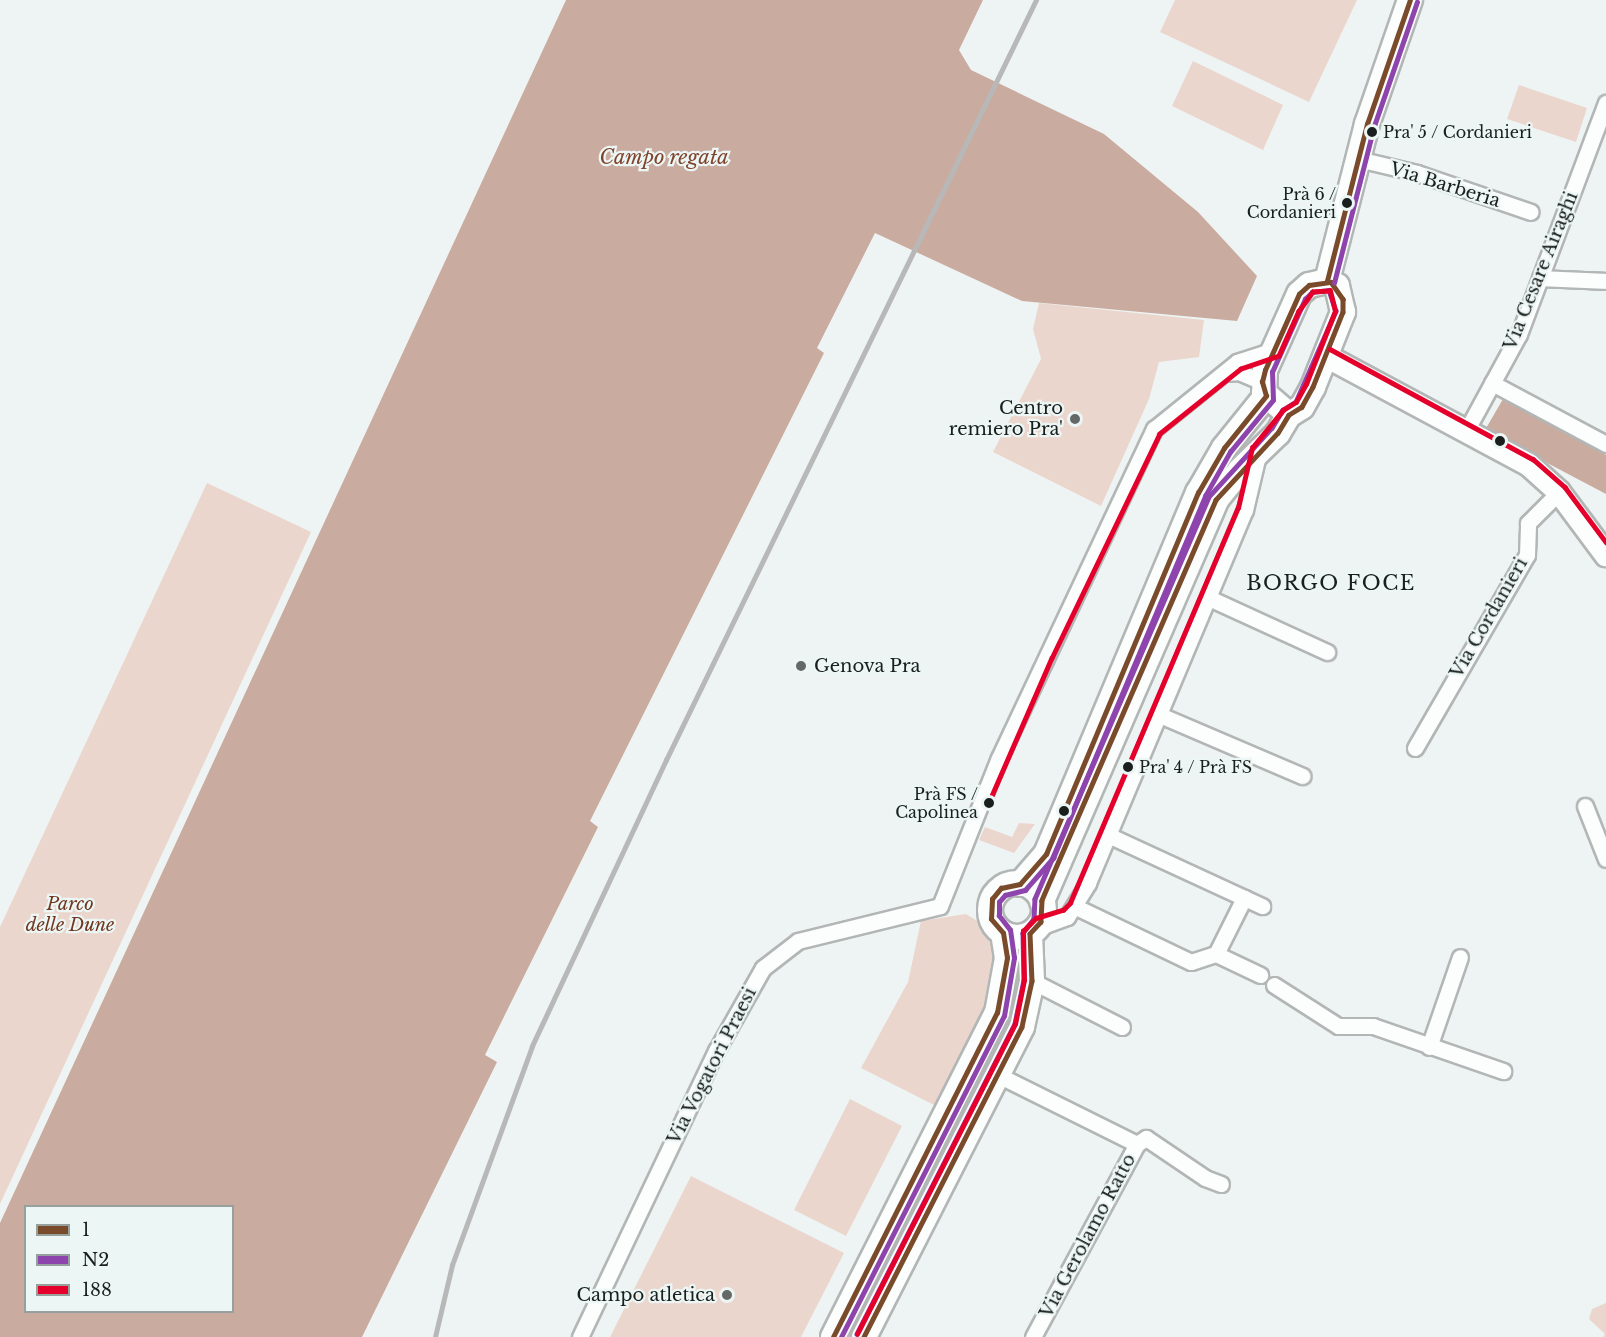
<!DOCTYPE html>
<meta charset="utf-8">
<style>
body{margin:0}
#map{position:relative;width:1606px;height:1337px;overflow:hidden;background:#eef4f3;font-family:"Libre Baskerville",serif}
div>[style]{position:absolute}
.green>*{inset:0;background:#ebd6ce}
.water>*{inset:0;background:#caaba0}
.roads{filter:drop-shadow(2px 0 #b2b6b5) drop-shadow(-2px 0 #b2b6b5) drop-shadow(0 2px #b2b6b5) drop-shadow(0 -2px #b2b6b5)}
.street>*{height:15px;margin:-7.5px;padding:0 7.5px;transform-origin:7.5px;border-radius:7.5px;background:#fcfdfd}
.secondary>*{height:22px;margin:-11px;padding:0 11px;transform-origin:11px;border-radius:11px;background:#fcfdfd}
.primary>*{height:24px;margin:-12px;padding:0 12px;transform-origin:12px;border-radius:12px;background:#fcfdfd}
.primary>.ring{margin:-12px;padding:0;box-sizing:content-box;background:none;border:24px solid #fcfdfd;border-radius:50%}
.rail>*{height:4.5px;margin:-2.25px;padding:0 2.25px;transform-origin:2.25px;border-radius:2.25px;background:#b8b8b8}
.bus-1>*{height:4.5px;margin:-2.25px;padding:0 2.25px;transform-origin:2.25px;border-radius:2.25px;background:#7a4b2a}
.bus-2>*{height:4.5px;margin:-2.25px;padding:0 2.25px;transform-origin:2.25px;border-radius:2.25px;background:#8e44ad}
.bus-3>*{height:4.5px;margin:-2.25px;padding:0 2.25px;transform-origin:2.25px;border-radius:2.25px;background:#e4002b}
.dots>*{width:16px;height:16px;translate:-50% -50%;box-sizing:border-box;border:3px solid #ecf6f4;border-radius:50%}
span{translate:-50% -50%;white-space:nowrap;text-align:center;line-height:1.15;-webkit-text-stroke:4.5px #ecf6f4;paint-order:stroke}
.bus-label{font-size:16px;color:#1a1e1d}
.left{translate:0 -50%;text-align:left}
.right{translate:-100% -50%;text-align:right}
.street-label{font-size:18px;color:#1a1e1d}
.poi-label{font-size:18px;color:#1a1e1d}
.park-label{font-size:18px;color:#71361f;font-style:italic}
.water-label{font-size:20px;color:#80432c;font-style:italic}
.neighbourhood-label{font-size:20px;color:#1a1e1d;letter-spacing:1.5px}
.legend{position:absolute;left:24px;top:1205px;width:210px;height:108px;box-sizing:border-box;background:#ecf6f4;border:2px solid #98a09e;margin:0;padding:8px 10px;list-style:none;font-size:18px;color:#1a1e1d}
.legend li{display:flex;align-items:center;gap:12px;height:30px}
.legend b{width:30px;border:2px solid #98a09e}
</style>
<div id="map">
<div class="green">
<i style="clip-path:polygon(1175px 0,1357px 0,1309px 102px,1160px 32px)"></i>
<i style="clip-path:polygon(1193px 61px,1283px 105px,1263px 150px,1172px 106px)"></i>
<i style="clip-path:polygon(1519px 85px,1587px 108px,1576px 142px,1507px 119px)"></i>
<i style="clip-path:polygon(1039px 303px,1204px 320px,1199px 357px,1159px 362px,1149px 399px,1101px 506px,993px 452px,1041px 359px,1033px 329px)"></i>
<i style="clip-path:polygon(207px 483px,311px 532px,0 1204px,0 927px)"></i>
<i style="clip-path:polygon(1019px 823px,1035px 824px,1014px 853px,979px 840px,985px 827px,1012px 837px)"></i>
<i style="clip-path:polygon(966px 914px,979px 922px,996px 954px,990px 995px,936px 1106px,861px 1068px,908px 982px,921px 921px)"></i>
<i style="clip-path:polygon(850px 1099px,902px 1126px,846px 1236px,794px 1210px)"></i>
<i style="clip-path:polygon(691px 1176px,844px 1253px,801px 1337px,610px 1337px)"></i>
<i style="clip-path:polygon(1606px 1303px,1606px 1337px,1603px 1337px,1605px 1334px,1589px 1319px,1592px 1309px)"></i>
</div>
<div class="water">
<i style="clip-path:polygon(evenodd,566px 0,983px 0,959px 50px,971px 70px,1104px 134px,1198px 212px,1257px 276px,1237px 321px,1022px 301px,875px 233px,817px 348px,824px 353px,590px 821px,598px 827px,485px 1055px,497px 1062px,362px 1337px,0 1337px,0 1223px,566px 0,26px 1206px,232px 1206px,232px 1312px,26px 1312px,26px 1206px)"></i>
<i style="clip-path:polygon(1503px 399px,1573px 433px,1606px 455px,1606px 494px,1485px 430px)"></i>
</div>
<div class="roads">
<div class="street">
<i style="left:1358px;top:159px;width:61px;rotate:13.3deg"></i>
<i style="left:1417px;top:173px;width:120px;rotate:18.9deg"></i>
<i style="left:1540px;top:278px;width:66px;rotate:2.6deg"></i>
<i style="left:1227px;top:373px;width:12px;rotate:-5deg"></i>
<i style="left:1239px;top:372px;width:25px;rotate:23deg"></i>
<i style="left:1492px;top:383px;width:129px;rotate:28.2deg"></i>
<i style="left:1465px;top:433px;width:113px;rotate:-61.4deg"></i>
<i style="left:1519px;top:334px;width:247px;rotate:-69.4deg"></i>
<i style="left:1209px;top:598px;width:130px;rotate:24.6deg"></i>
<i style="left:1160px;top:715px;width:155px;rotate:23.2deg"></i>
<i style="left:1415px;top:748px;width:223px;rotate:-59.9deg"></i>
<i style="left:1527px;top:555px;width:32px;rotate:-88deg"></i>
<i style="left:1528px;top:523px;width:44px;rotate:-45deg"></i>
<i style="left:1585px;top:806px;width:57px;rotate:68.4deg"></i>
<i style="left:1108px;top:835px;width:170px;rotate:24.8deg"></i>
<i style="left:1076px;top:907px;width:127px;rotate:25.6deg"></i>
<i style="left:1191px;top:962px;width:26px;rotate:-18deg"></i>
<i style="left:1216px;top:954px;width:63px;rotate:-63.4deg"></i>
<i style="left:1037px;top:928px;width:32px;rotate:-20deg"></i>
<i style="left:1067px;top:917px;width:40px;rotate:-58deg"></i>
<i style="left:1088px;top:883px;width:405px;rotate:-67.2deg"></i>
<i style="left:1245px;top:510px;width:57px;rotate:-76.7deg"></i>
<i style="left:1216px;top:954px;width:49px;rotate:25.5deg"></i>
<i style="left:1032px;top:981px;width:101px;rotate:27.1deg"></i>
<i style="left:1274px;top:985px;width:76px;rotate:32.6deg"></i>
<i style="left:1338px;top:1026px;width:35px"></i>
<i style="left:1373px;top:1026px;width:138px;rotate:19.1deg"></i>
<i style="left:1429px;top:1047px;width:95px;rotate:-71deg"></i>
<i style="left:998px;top:1075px;width:155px;rotate:26.4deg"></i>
<i style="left:580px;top:1337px;width:317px;rotate:-64.6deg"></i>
<i style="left:716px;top:1051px;width:95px;rotate:-60.5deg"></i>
<i style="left:763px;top:968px;width:44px;rotate:-37.6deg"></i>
<i style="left:798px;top:941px;width:146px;rotate:-13.8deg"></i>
<i style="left:940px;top:906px;width:159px;rotate:-68.3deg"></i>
<i style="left:999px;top:758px;width:364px;rotate:-64.8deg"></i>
<i style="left:1154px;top:429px;width:107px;rotate:-38.9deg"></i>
<i style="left:1237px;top:362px;width:39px;rotate:-18deg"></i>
<i style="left:1033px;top:1337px;width:219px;rotate:-61.7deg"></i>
<i style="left:1137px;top:1144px;width:11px;rotate:-34deg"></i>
<i style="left:1146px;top:1138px;width:71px;rotate:34.1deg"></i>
<i style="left:1205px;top:1178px;width:17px;rotate:21deg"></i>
</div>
<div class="secondary">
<i style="left:1326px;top:356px;width:230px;rotate:28.2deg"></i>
<i style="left:1529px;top:465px;width:40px;rotate:42deg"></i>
<i style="left:1559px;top:492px;width:79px;rotate:53.3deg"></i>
</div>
<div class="primary">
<i style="left:1327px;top:281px;width:162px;rotate:-75.7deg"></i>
<i style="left:1367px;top:124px;width:131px;rotate:-70.9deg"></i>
<i class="ring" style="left:990px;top:883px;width:30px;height:30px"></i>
<i style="left:1020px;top:884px;width:40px;rotate:-49deg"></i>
<i style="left:1046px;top:854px;width:392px;rotate:-67.2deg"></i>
<i style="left:1198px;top:493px;width:52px;rotate:-60deg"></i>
<i style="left:1224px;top:448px;width:67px;rotate:-51.1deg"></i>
<i style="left:1042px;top:901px;width:437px;rotate:-66.5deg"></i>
<i style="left:1216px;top:500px;width:38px;rotate:-51deg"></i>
<i style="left:1240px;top:470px;width:53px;rotate:-44.2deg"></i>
<i style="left:1278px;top:433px;width:21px;rotate:-59deg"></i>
<i style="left:1289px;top:415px;width:15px;rotate:-32deg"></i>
<i style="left:1302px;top:407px;width:23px;rotate:-61deg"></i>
<i style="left:1313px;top:387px;width:81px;rotate:-68.2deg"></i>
<i style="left:1343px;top:312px;width:27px;rotate:-103deg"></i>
<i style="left:1337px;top:286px;width:11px;rotate:-153deg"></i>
<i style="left:1327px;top:281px;width:18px;rotate:167deg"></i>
<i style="left:1309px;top:285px;width:13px;rotate:138deg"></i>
<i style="left:1299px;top:294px;width:83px;rotate:114.1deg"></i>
<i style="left:1265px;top:370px;width:23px;rotate:92deg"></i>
<i style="left:1264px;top:393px;width:33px;rotate:41deg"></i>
<i style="left:833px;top:1337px;width:363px;rotate:-63.2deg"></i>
<i style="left:997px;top:1013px;width:56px;rotate:-79.7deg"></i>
<i style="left:1007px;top:958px;width:25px;rotate:-99deg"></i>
<i style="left:864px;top:1337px;width:348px;rotate:-63deg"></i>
<i style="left:1022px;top:1027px;width:47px;rotate:-77.7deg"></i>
<i style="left:1032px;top:981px;width:47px;rotate:-92.4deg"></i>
</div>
</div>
<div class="rail">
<i style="left:435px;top:1337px;width:74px;rotate:-76.7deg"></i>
<i style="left:452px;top:1265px;width:233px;rotate:-69.9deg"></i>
<i style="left:532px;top:1046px;width:316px;rotate:-64.9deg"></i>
<i style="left:666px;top:760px;width:845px;rotate:-64.04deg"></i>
</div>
<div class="bus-1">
<i style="left:1327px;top:281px;width:162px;rotate:-75.7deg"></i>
<i style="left:1367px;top:124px;width:131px;rotate:-70.9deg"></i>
<i style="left:833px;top:1337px;width:363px;rotate:-63.2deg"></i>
<i style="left:997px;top:1013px;width:56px;rotate:-79.7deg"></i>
<i style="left:1007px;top:958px;width:25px;rotate:-99deg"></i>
<i style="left:1003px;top:933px;width:18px;rotate:-131deg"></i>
<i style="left:991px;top:919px;width:20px;rotate:-87deg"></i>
<i style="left:992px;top:899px;width:14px;rotate:-51deg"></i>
<i style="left:1001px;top:888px;width:19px;rotate:-12deg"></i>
<i style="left:1020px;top:884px;width:40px;rotate:-49deg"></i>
<i style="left:1046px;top:854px;width:392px;rotate:-67.2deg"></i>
<i style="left:1198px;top:493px;width:52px;rotate:-60deg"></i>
<i style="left:1224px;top:448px;width:67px;rotate:-51.1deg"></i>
<i style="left:1266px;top:396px;width:15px;rotate:-106deg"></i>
<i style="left:1262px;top:382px;width:12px;rotate:-76deg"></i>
<i style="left:1265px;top:370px;width:83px;rotate:-65.9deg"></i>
<i style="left:1299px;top:294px;width:13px;rotate:-42deg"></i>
<i style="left:1309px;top:285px;width:22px;rotate:-8deg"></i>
<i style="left:1331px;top:282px;width:21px;rotate:55deg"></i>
<i style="left:1343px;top:299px;width:13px;rotate:90deg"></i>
<i style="left:1343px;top:312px;width:81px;rotate:111.8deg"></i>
<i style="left:1313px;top:387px;width:23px;rotate:119deg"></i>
<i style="left:1302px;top:407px;width:15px;rotate:148deg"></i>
<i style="left:1289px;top:415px;width:21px;rotate:121deg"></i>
<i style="left:1278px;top:433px;width:91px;rotate:132.8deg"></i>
<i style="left:1216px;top:500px;width:437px;rotate:113.5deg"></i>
<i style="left:1042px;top:901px;width:21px;rotate:93deg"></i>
<i style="left:1041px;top:922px;width:16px;rotate:133deg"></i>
<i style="left:1030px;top:934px;width:47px;rotate:87.6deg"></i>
<i style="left:1032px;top:981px;width:47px;rotate:102.3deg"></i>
<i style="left:1022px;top:1027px;width:348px;rotate:117deg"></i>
</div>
<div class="bus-2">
<i style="left:1334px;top:283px;width:162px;rotate:-75.7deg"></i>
<i style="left:1374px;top:126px;width:131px;rotate:-70.9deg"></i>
<i style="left:841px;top:1337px;width:360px;rotate:-63.1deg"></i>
<i style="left:1004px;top:1016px;width:59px;rotate:-80.2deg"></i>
<i style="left:1014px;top:958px;width:28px;rotate:-98deg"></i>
<i style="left:1010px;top:930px;width:18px;rotate:-128deg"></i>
<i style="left:999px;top:916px;width:14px;rotate:-90deg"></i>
<i style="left:999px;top:902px;width:9px;rotate:-49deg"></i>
<i style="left:1005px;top:895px;width:21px;rotate:-14deg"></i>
<i style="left:1025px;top:890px;width:43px;rotate:-48.8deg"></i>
<i style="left:1053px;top:858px;width:393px;rotate:-67.2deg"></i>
<i style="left:1205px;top:496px;width:51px;rotate:-60.4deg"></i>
<i style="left:1230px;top:452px;width:67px;rotate:-50.4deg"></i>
<i style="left:1273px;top:400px;width:28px;rotate:-92deg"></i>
<i style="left:1272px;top:372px;width:80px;rotate:-65.7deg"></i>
<i style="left:1305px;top:299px;width:10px;rotate:-45deg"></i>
<i style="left:1312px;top:292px;width:17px;rotate:-7deg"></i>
<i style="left:1329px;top:290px;width:22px;rotate:72deg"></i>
<i style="left:1336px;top:311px;width:99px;rotate:113.7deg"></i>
<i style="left:1296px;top:402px;width:15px;rotate:148deg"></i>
<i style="left:1283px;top:410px;width:21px;rotate:121deg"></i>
<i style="left:1272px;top:428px;width:93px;rotate:132.4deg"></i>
<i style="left:1209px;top:497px;width:438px;rotate:113.4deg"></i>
<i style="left:1035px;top:899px;width:20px;rotate:93deg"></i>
<i style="left:1034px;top:919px;width:18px;rotate:128deg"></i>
<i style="left:1023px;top:933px;width:47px;rotate:88.8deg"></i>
<i style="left:1024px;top:980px;width:45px;rotate:101.6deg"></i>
<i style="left:1015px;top:1024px;width:348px;rotate:117deg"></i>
</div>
<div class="bus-3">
<i style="left:1330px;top:349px;width:231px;rotate:28.5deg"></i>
<i style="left:1533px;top:459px;width:43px;rotate:41.2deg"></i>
<i style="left:1565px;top:487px;width:69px;rotate:53.3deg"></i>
<i style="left:857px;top:1334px;width:348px;rotate:-63deg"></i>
<i style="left:1015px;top:1024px;width:45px;rotate:-78.4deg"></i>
<i style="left:1024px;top:980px;width:49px;rotate:-91.2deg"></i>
<i style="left:1023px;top:931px;width:18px;rotate:-45deg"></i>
<i style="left:1036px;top:918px;width:28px;rotate:-17deg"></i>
<i style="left:1063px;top:910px;width:10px;rotate:-45deg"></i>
<i style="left:1070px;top:903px;width:429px;rotate:-67deg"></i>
<i style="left:1238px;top:508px;width:62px;rotate:-76.9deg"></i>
<i style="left:1252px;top:448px;width:49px;rotate:-50.8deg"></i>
<i style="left:1283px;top:410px;width:15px;rotate:-32deg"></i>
<i style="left:1296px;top:402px;width:21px;rotate:-61deg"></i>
<i style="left:1306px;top:384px;width:79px;rotate:-68.3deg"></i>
<i style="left:1335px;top:311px;width:21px;rotate:-104deg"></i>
<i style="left:1330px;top:291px;width:17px;rotate:177deg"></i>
<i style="left:1313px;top:292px;width:24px;rotate:126deg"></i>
<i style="left:1299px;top:311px;width:49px;rotate:114deg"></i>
<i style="left:1279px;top:356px;width:40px;rotate:161.1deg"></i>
<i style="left:1241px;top:369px;width:104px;rotate:141.3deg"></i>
<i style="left:1160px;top:434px;width:249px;rotate:115.7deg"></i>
<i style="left:1052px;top:658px;width:158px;rotate:113.5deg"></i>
</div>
<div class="dots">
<i style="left:1372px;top:132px;background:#1a1e1d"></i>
<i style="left:1347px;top:203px;background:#1a1e1d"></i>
<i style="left:1075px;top:419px;background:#646968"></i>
<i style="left:1500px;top:441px;background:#1a1e1d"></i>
<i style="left:801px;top:666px;background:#646968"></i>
<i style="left:1128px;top:767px;background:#1a1e1d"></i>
<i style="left:989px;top:803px;background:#1a1e1d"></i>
<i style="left:1064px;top:811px;background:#1a1e1d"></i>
<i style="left:727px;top:1295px;background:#646968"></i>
</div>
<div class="bus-label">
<span class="left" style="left:1383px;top:132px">Pra' 5 / Cordanieri</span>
<span class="right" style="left:1336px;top:203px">Prà 6 /<br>Cordanieri</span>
<span class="left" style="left:1139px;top:767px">Pra' 4 / Prà FS</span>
<span class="right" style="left:978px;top:803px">Prà FS /<br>Capolinea</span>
</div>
<div class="street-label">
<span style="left:1445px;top:185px;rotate:17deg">Via Barberia</span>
<span style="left:1541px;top:271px;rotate:-68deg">Via Cesare Airaghi</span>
<span style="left:1489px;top:618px;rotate:-60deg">Via Cordanieri</span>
<span style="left:712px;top:1066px;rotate:-63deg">Via Vogatori Praesi</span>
<span style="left:1088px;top:1236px;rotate:-62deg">Via Gerolamo Ratto</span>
</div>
<div class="poi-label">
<span class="right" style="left:1063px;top:419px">Centro<br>remiero Pra'</span>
<span class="left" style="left:814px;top:666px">Genova Pra</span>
<span class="right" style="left:715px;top:1295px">Campo atletica</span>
</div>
<div class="park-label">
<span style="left:70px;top:915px">Parco<br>delle Dune</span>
</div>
<div class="water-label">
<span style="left:664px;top:157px">Campo regata</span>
</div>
<div class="neighbourhood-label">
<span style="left:1331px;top:583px">BORGO FOCE</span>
</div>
<ul class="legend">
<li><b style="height:8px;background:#7a4b2a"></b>1</li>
<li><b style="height:8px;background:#8e44ad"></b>N2</li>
<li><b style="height:8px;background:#e4002b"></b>188</li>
</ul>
</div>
